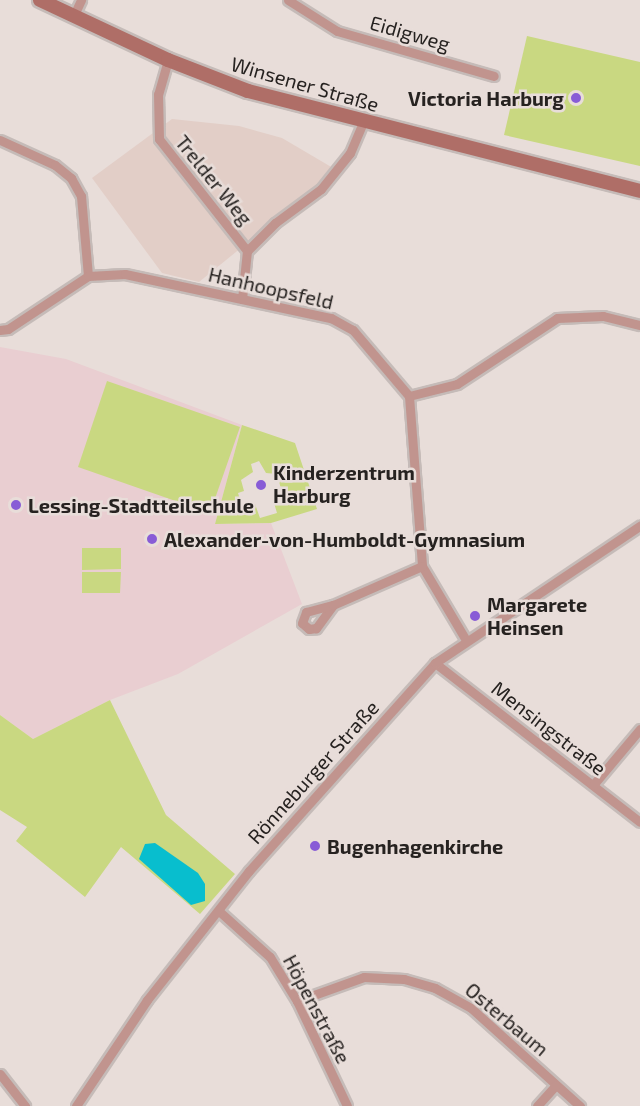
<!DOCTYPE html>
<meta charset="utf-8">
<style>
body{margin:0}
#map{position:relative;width:640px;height:1106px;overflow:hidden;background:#e8ddd9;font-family:"Exo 2",sans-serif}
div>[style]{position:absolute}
.built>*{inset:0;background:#e2cec7}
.education>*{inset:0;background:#e9ced1}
.green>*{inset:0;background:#c9d881}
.water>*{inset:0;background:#08bece}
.roads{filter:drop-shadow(2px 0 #c5bbb8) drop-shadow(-2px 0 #c5bbb8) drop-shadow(0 2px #c5bbb8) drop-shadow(0 -2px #c5bbb8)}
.street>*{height:9px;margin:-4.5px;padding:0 4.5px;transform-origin:4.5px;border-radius:4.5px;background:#c1948e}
.secondary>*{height:14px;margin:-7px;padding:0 7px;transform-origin:7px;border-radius:7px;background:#af6e67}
.dots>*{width:16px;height:16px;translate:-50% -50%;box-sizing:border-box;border:3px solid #e8ddd9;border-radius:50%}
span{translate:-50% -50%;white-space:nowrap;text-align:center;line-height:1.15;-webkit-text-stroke:5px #e8ddd9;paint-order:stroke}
.street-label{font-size:20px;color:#262220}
.poi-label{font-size:20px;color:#262220;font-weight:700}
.right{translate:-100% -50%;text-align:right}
.left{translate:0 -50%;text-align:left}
</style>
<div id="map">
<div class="built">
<i style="clip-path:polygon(172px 119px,239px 126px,282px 138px,333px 168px,316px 187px,199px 282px,162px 273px,92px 178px)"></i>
</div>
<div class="education">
<i style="clip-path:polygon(0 347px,66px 359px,242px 425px,215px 524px,271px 523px,302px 604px,178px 674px,110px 700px,33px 739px,0 715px)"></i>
</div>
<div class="green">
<i style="clip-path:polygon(527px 36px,640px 62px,640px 166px,504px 135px)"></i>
<i style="clip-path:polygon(107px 381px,240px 427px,210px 513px,78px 467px)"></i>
<i style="clip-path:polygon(evenodd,242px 425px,295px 443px,317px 509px,271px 523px,215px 524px,242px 425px,259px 461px,266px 473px,277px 474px,284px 500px,274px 503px,277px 513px,260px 518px,255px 504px,242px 506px,238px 493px,244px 491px,241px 480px,253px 472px,251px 464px,259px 461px)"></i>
<i style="clip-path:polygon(82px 548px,121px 548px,121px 569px,82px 570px)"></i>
<i style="clip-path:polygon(82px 572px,121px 572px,120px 593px,82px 593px)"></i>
<i style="clip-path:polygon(110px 700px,166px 815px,235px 874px,200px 914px,121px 847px,85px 897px,16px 841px,27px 827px,0 810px,0 715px,33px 739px)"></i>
</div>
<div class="water">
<i style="clip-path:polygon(155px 843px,198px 873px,205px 884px,205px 901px,191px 905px,139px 859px,145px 844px)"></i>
</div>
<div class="roads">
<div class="street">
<i style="left:288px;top:0;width:58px;rotate:32.3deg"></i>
<i style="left:337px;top:31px;width:163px;rotate:16deg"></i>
<i style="left:74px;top:15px;width:17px;rotate:-65deg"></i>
<i style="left:168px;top:60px;width:35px;rotate:106deg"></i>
<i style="left:158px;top:94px;width:45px;rotate:88.7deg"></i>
<i style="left:159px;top:139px;width:142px;rotate:51.8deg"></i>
<i style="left:0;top:140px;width:60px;rotate:24.4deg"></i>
<i style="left:55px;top:165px;width:21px;rotate:39deg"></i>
<i style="left:71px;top:178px;width:21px;rotate:61deg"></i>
<i style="left:81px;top:196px;width:80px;rotate:85deg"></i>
<i style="left:242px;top:299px;width:48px;rotate:-84.1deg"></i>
<i style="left:247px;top:251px;width:40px;rotate:-45deg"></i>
<i style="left:275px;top:223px;width:57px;rotate:-36.5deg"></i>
<i style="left:321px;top:189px;width:46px;rotate:-51.1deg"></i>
<i style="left:350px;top:153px;width:34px;rotate:-67deg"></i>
<i style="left:0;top:330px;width:8px;rotate:-7deg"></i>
<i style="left:8px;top:329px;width:96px;rotate:-33.5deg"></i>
<i style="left:88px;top:276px;width:37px;rotate:-3deg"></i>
<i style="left:125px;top:274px;width:211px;rotate:12.1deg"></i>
<i style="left:331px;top:318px;width:25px;rotate:29deg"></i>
<i style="left:353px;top:330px;width:87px;rotate:49.7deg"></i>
<i style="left:409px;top:396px;width:170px;rotate:85.6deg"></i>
<i style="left:422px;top:566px;width:86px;rotate:59.3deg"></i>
<i style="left:409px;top:396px;width:49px;rotate:-14deg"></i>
<i style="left:457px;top:384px;width:120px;rotate:-33.4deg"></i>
<i style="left:557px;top:318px;width:46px;rotate:-2.5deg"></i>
<i style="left:603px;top:316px;width:38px;rotate:14deg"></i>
<i style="left:333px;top:605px;width:29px;rotate:126deg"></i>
<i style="left:316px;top:628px;width:7px;rotate:172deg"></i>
<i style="left:309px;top:629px;width:9px;rotate:-139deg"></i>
<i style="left:302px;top:623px;width:12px;rotate:-70deg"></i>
<i style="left:306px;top:612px;width:28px;rotate:-15deg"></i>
<i style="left:333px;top:605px;width:97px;rotate:-23.7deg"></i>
<i style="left:435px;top:663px;width:259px;rotate:37.8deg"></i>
<i style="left:593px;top:785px;width:73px;rotate:-50deg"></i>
<i style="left:220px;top:912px;width:67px;rotate:42deg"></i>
<i style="left:270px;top:957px;width:52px;rotate:58.5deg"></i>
<i style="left:297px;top:1001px;width:116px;rotate:64.5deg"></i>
<i style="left:297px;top:1001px;width:71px;rotate:-19.7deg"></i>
<i style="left:364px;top:977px;width:40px;rotate:2.9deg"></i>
<i style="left:404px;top:979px;width:32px;rotate:16deg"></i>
<i style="left:435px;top:988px;width:41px;rotate:29.1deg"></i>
<i style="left:471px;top:1008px;width:147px;rotate:42deg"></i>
<i style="left:0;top:1074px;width:41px;rotate:52deg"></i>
<i style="left:76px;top:1106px;width:128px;rotate:-56.2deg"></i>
<i style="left:147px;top:1000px;width:164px;rotate:-51.7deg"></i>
<i style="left:249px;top:871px;width:279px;rotate:-48.2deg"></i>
<i style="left:435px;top:663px;width:247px;rotate:-33.8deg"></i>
<i style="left:537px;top:1106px;width:28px;rotate:-48deg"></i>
</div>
<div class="secondary">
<i style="left:40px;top:0;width:141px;rotate:25.1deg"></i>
<i style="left:168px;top:60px;width:86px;rotate:21.2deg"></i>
<i style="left:248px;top:91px;width:405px;rotate:14.3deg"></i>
</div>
</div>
<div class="dots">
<i style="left:576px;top:98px;background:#885cd6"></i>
<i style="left:261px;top:485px;background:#885cd6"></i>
<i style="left:16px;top:505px;background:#885cd6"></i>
<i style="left:152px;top:539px;background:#885cd6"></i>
<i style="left:475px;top:616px;background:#885cd6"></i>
<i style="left:315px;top:846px;background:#885cd6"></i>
</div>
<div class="street-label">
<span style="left:410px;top:33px;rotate:16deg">Eidigweg</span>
<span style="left:305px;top:84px;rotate:16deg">Winsener Straße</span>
<span style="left:214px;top:180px;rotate:51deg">Trelder Weg</span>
<span style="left:271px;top:288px;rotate:13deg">Hanhoopsfeld</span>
<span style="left:549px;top:728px;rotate:38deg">Mensingstraße</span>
<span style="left:313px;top:772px;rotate:-48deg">Rönneburger Straße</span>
<span style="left:317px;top:1009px;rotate:62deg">Höpenstraße</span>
<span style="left:507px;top:1019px;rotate:40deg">Osterbaum</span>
</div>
<div class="poi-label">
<span class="right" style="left:564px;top:98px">Victoria Harburg</span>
<span class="left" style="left:273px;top:484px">Kinderzentrum<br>Harburg</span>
<span class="left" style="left:28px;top:505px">Lessing-Stadtteilschule</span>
<span class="left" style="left:164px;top:539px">Alexander-von-Humboldt-Gymnasium</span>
<span class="left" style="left:487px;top:616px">Margarete<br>Heinsen</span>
<span class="left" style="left:327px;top:846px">Bugenhagenkirche</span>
</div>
</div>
